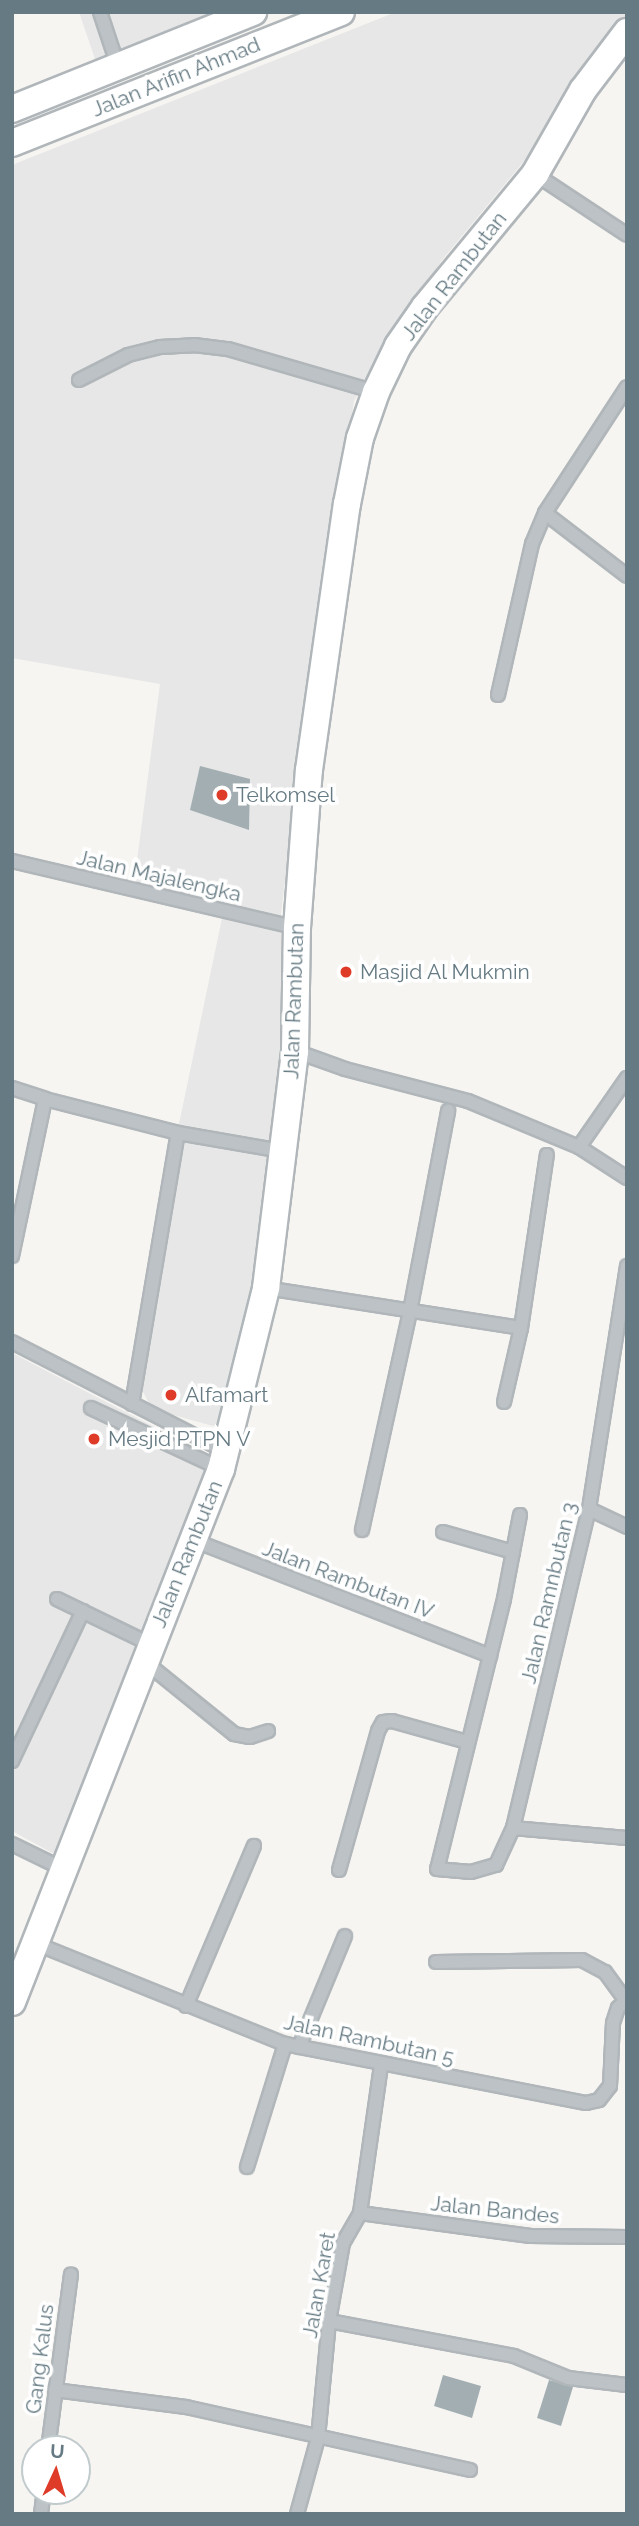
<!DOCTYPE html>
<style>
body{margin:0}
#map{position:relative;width:639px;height:2526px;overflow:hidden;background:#f6f5f2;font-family:Raleway,sans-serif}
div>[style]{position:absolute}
.built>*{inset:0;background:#e6e7e6}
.building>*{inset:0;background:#a3aeb2}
.roads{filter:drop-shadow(2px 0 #b0b6b9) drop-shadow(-2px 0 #b0b6b9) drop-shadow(0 2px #b0b6b9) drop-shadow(0 -2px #b0b6b9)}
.minor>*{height:12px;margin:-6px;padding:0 6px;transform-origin:6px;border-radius:6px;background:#bcc2c5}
.major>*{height:26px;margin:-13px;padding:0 13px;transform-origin:13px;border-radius:13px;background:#fff}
.dots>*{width:19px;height:19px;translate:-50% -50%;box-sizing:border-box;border:4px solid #fff;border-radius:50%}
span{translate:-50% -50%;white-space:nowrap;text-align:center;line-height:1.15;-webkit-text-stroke:7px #fff;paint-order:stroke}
.street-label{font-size:21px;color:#657a83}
.poi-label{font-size:21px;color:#657a83}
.left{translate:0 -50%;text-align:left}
.frame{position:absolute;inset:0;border:14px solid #657a83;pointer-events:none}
.north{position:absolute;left:21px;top:2435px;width:70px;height:70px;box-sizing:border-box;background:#fff;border:2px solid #c1cacd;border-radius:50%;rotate:4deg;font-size:19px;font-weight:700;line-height:28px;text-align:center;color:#657a83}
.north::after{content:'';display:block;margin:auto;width:24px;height:32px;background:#df3b29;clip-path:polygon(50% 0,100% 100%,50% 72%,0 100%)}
</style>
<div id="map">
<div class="built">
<i style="clip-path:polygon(79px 12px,219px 12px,95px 59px)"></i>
<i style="clip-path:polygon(396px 12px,627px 12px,627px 19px,626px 26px,525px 160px,442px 260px,354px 401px,309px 681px,281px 914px,283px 1046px,256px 1276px,228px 1416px,213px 1426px,152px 1409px,140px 1386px,179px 1124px,225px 904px,134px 884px,160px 684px,12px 658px,12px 165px)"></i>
<i style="clip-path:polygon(12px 1353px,216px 1459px,60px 1857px,12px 1831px)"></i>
</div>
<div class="building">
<i style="clip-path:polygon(200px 766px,250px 779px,249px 830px,190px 810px)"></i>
<i style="clip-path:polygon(443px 2375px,481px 2386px,472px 2418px,434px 2406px)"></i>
<i style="clip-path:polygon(549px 2380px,573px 2387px,561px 2426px,537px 2418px)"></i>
</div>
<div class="roads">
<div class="minor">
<i style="left:100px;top:12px;width:57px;rotate:71.6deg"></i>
<i style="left:535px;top:174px;width:110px;rotate:33.5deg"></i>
<i style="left:79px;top:380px;width:55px;rotate:-27deg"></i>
<i style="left:128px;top:355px;width:33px;rotate:-14deg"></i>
<i style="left:160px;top:347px;width:34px;rotate:-3deg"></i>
<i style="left:194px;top:345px;width:34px;rotate:7deg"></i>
<i style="left:228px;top:349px;width:154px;rotate:16.2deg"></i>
<i style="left:627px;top:387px;width:150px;rotate:123.1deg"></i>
<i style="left:545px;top:513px;width:103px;rotate:37.5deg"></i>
<i style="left:498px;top:695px;width:155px;rotate:-77.3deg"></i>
<i style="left:532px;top:544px;width:34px;rotate:-67deg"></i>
<i style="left:12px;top:861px;width:293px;rotate:13.2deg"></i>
<i style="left:295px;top:1051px;width:53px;rotate:19.8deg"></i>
<i style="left:345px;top:1069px;width:127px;rotate:14.6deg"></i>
<i style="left:468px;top:1101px;width:120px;rotate:22.5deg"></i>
<i style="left:579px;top:1147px;width:57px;rotate:32.9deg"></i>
<i style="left:12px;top:1088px;width:35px;rotate:18deg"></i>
<i style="left:45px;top:1099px;width:137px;rotate:14.3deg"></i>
<i style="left:178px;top:1133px;width:106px;rotate:9.8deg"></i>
<i style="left:579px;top:1147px;width:84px;rotate:-55.2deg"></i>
<i style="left:12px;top:1256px;width:160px;rotate:-78.1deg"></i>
<i style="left:266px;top:1288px;width:258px;rotate:8.9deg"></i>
<i style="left:521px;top:1328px;width:175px;rotate:-81.5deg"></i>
<i style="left:12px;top:1342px;width:242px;rotate:27.1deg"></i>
<i style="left:504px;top:1402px;width:76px;rotate:-77.1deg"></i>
<i style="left:132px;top:1404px;width:275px;rotate:-80.4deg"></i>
<i style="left:91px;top:1408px;width:144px;rotate:25.1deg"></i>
<i style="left:589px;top:1509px;width:42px;rotate:25.3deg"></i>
<i style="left:520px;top:1515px;width:86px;rotate:100.8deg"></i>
<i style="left:504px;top:1599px;width:278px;rotate:103.9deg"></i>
<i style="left:437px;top:1869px;width:34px;rotate:5deg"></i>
<i style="left:471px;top:1872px;width:26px;rotate:-16deg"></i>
<i style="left:496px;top:1865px;width:41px;rotate:-65.3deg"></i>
<i style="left:513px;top:1828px;width:328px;rotate:-76.6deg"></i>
<i style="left:589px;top:1509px;width:246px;rotate:-81.1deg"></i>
<i style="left:362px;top:1530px;width:224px;rotate:-77.6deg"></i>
<i style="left:410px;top:1311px;width:204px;rotate:-79.2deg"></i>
<i style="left:443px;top:1532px;width:73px;rotate:15.9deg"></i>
<i style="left:193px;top:1540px;width:319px;rotate:21.3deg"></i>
<i style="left:57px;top:1599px;width:103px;rotate:25.8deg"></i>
<i style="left:144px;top:1661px;width:116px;rotate:39deg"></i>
<i style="left:234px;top:1734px;width:16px;rotate:11deg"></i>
<i style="left:250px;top:1737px;width:19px;rotate:-18deg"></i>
<i style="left:12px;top:1761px;width:166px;rotate:-64.7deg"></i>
<i style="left:513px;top:1828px;width:114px;rotate:5deg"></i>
<i style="left:12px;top:1844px;width:57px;rotate:26.1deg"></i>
<i style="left:339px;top:1870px;width:144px;rotate:-74.3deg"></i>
<i style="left:378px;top:1731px;width:10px;rotate:-61deg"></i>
<i style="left:383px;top:1722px;width:9px;rotate:-6deg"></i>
<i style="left:392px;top:1721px;width:78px;rotate:15.6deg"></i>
<i style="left:37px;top:1944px;width:267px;rotate:22deg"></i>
<i style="left:285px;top:2044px;width:307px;rotate:11.1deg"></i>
<i style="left:586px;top:2103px;width:13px;rotate:-13deg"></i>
<i style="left:599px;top:2100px;width:18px;rotate:-52deg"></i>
<i style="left:610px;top:2086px;width:63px;rotate:-87.3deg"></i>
<i style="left:613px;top:2023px;width:16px;rotate:-72deg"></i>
<i style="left:618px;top:2008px;width:12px;rotate:-42deg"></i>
<i style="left:436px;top:1962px;width:146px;rotate:-0.8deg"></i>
<i style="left:582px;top:1960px;width:26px;rotate:28deg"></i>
<i style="left:605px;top:1972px;width:34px;rotate:54deg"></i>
<i style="left:186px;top:2006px;width:174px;rotate:-67deg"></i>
<i style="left:299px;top:2047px;width:120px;rotate:-67.5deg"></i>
<i style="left:247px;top:2167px;width:129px;rotate:-72.8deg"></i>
<i style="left:360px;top:2213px;width:172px;rotate:7.7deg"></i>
<i style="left:530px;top:2236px;width:97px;rotate:0.6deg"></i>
<i style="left:329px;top:2321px;width:188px;rotate:10.7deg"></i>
<i style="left:514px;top:2356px;width:58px;rotate:22.2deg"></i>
<i style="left:568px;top:2378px;width:59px;rotate:6.8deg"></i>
<i style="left:55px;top:2390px;width:132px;rotate:7.4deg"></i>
<i style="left:186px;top:2407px;width:291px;rotate:12.5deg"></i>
<i style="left:48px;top:2449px;width:176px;rotate:-82.5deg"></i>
<i style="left:41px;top:2514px;width:23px;rotate:-83deg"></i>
<i style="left:297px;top:2514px;width:79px;rotate:-74.6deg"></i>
<i style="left:318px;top:2438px;width:118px;rotate:-84.6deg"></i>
<i style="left:329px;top:2321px;width:79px;rotate:-79.8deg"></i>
<i style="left:343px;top:2243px;width:34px;rotate:-60deg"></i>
<i style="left:360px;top:2213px;width:149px;rotate:-81.9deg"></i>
</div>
<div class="major">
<i style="left:12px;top:109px;width:260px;rotate:-21.9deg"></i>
<i style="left:12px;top:143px;width:354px;rotate:-21.7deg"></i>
<i style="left:12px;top:2002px;width:573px;rotate:-68.59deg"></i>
<i style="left:221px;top:1469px;width:187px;rotate:-76deg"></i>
<i style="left:266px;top:1288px;width:239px;rotate:-83deg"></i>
<i style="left:295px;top:1051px;width:123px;rotate:-89.1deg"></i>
<i style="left:297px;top:928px;width:158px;rotate:-85.7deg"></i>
<i style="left:309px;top:770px;width:269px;rotate:-81.9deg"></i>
<i style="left:347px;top:504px;width:67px;rotate:-78.9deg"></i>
<i style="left:360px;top:438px;width:49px;rotate:-70.8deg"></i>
<i style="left:376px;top:392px;width:51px;rotate:-64.4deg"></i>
<i style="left:398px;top:346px;width:47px;rotate:-55.3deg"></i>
<i style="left:425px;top:307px;width:173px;rotate:-50.4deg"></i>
<i style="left:535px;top:174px;width:97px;rotate:-60.3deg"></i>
<i style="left:583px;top:90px;width:73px;rotate:-52.8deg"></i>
</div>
</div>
<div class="dots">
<i style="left:222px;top:795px;background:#df3b29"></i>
<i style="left:346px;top:972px;background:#df3b29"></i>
<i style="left:171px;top:1395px;background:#df3b29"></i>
<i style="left:94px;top:1439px;background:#df3b29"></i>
</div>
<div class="street-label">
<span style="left:176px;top:77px;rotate:-22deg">Jalan Arifin Ahmad</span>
<span style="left:454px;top:276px;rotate:-52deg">Jalan Rambutan</span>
<span style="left:159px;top:876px;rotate:13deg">Jalan Majalengka</span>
<span style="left:294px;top:1001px;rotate:-88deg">Jalan Rambutan</span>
<span style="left:187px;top:1554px;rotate:-68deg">Jalan Rambutan</span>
<span style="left:348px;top:1580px;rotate:21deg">Jalan Rambutan IV</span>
<span style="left:549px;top:1593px;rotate:-77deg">Jalan Ramnbutan 3</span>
<span style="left:369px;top:2040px;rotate:12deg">Jalan Rambutan 5</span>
<span style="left:495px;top:2210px;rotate:6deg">Jalan Bandes</span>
<span style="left:319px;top:2285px;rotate:-80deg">Jalan Karet</span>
<span style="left:40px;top:2359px;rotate:-83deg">Gang Kalus</span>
</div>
<div class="poi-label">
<span class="left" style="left:236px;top:795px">Telkomsel</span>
<span class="left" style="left:360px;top:972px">Masjid Al Mukmin</span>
<span class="left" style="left:185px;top:1395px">Alfamart</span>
<span class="left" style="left:108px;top:1439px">Mesjid PTPN V</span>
</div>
<div class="frame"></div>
<div class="north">U</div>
</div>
